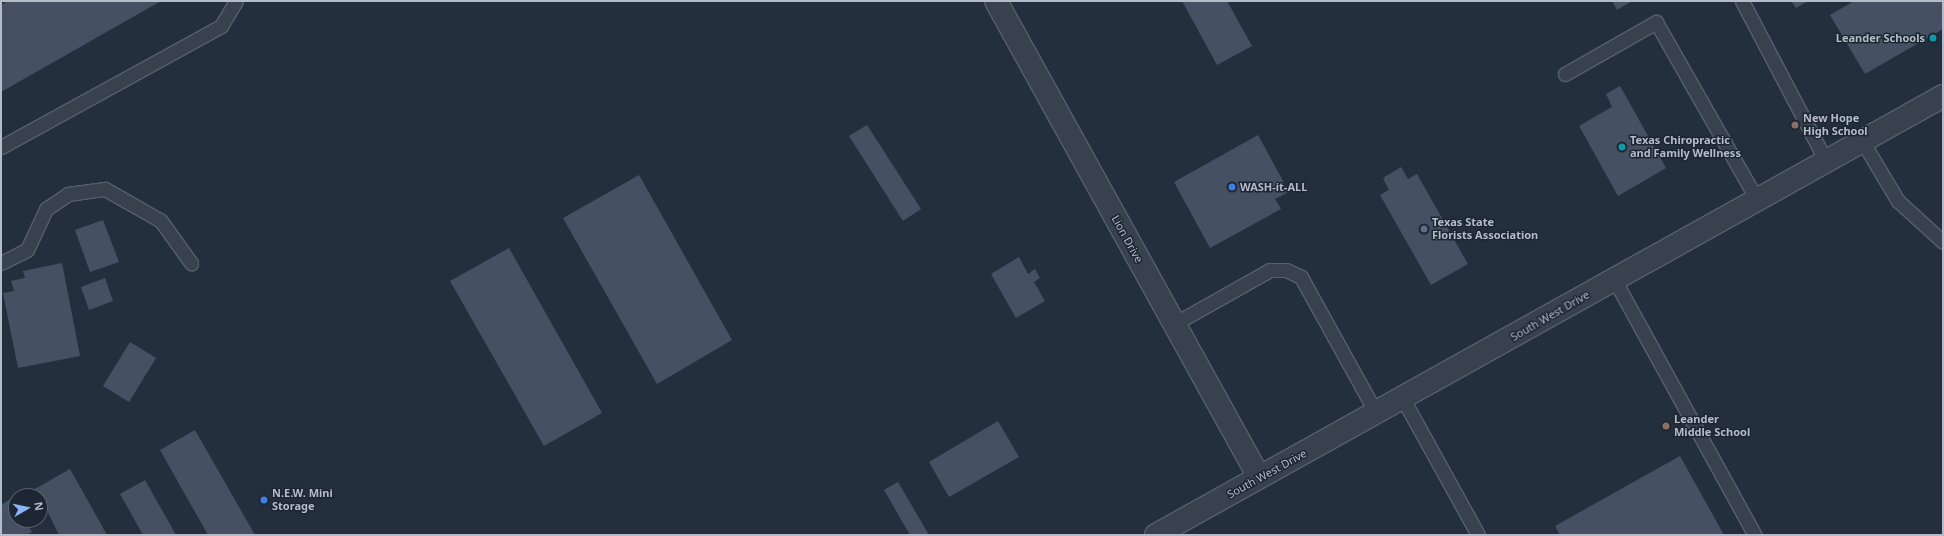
<!DOCTYPE html>
<style>
body{margin:0}
#map{position:relative;width:1944px;height:536px;overflow:hidden;background:#242f3e;font-family:"Noto Sans",sans-serif}
div>[style]{position:absolute}
.building>*{inset:0;background:#455162}
.roads{filter:drop-shadow(1px 0 #565f6c) drop-shadow(-1px 0 #565f6c) drop-shadow(0 1px #565f6c) drop-shadow(0 -1px #565f6c)}
.service>*{height:13px;margin:-6.5px;padding:0 6.5px;transform-origin:6.5px;border-radius:6.5px;background:#38414e}
.minor>*{height:22px;margin:-11px;padding:0 11px;transform-origin:11px;border-radius:11px;background:#38414e}
.dots>*{width:11px;height:11px;translate:-50% -50%;box-sizing:border-box;border:2px solid #1d2633;border-radius:50%}
span{translate:-50% -50%;white-space:nowrap;text-align:center;line-height:1.15;-webkit-text-stroke:3px #1d2633;paint-order:stroke}
.poi-label{font-size:11px;color:#b4bcc9;font-weight:700}
.right{translate:-100% -50%;text-align:right}
.left{translate:0 -50%;text-align:left}
.street-label{font-size:11px;color:#b4bcc9}
.frame{position:absolute;inset:0;border:2px solid #b4bcc9;pointer-events:none}
.north{position:absolute;left:8px;top:488px;width:40px;height:40px;box-sizing:border-box;background:#1d2633;border:1px solid #59626f;border-radius:50%;rotate:81deg;font-size:11px;font-weight:700;line-height:16px;text-align:center;color:#b4bcc9}
.north::after{content:'';display:block;margin:auto;width:14px;height:18px;background:#8ab4f8;clip-path:polygon(50% 0,100% 100%,50% 72%,0 100%)}
</style>
<div id="map">
<div class="building">
<i style="clip-path:polygon(8px 1px,161px 1px,1px 92px,1px 5px)"></i>
<i style="clip-path:polygon(1182px 1px,1227px 1px,1252px 46px,1217px 65px)"></i>
<i style="clip-path:polygon(1612px 1px,1632px 1px,1617px 10px)"></i>
<i style="clip-path:polygon(1791px 1px,1808px 1px,1796px 8px)"></i>
<i style="clip-path:polygon(1854px 1px,1943px 1px,1943px 29px,1865px 74px,1830px 15px)"></i>
<i style="clip-path:polygon(1620px 86px,1666px 168px,1618px 196px,1579px 126px,1612px 107px,1606px 94px)"></i>
<i style="clip-path:polygon(867px 125px,921px 209px,903px 221px,849px 136px)"></i>
<i style="clip-path:polygon(1258px 135px,1289px 192px,1275px 199px,1281px 209px,1210px 248px,1174px 182px)"></i>
<i style="clip-path:polygon(1401px 167px,1408px 179px,1417px 174px,1468px 264px,1431px 285px,1380px 195px,1389px 190px,1383px 178px)"></i>
<i style="clip-path:polygon(639px 175px,732px 340px,657px 384px,563px 218px)"></i>
<i style="clip-path:polygon(103px 220px,119px 262px,90px 272px,75px 230px)"></i>
<i style="clip-path:polygon(509px 248px,602px 413px,544px 446px,450px 281px)"></i>
<i style="clip-path:polygon(1019px 257px,1028px 274px,1035px 269px,1040px 278px,1034px 282px,1045px 301px,1016px 318px,991px 274px)"></i>
<i style="clip-path:polygon(62px 263px,80px 356px,18px 368px,3px 293px,14px 291px,11px 281px,25px 278px,23px 271px)"></i>
<i style="clip-path:polygon(105px 278px,113px 301px,89px 310px,81px 287px)"></i>
<i style="clip-path:polygon(130px 342px,156px 358px,129px 402px,103px 386px)"></i>
<i style="clip-path:polygon(998px 421px,1019px 457px,949px 497px,929px 462px)"></i>
<i style="clip-path:polygon(195px 430px,255px 535px,208px 535px,160px 450px)"></i>
<i style="clip-path:polygon(1680px 456px,1724px 535px,1560px 535px,1555px 526px)"></i>
<i style="clip-path:polygon(70px 469px,107px 535px,59px 535px,40px 496px,33px 490px)"></i>
<i style="clip-path:polygon(145px 480px,176px 535px,143px 535px,120px 494px)"></i>
<i style="clip-path:polygon(898px 482px,929px 535px,910px 535px,884px 490px)"></i>
<i style="clip-path:polygon(12px 498px,16px 504px,16px 520px,25px 520px,32px 532px,26px 535px,1px 535px,1px 505px)"></i>
</div>
<div class="roads">
<div class="service">
<i style="left:1742px;top:1px;width:178px;rotate:62.3deg"></i>
<i style="left:1565px;top:74px;width:105px;rotate:-29.7deg"></i>
<i style="left:1656px;top:22px;width:202px;rotate:60.4deg"></i>
<i style="left:1861px;top:139px;width:72px;rotate:59.2deg"></i>
<i style="left:1898px;top:201px;width:61px;rotate:42.3deg"></i>
<i style="left:1px;top:147px;width:251px;rotate:-28.8deg"></i>
<i style="left:221px;top:26px;width:29px;rotate:-59deg"></i>
<i style="left:1px;top:263px;width:29px;rotate:-27deg"></i>
<i style="left:27px;top:250px;width:45px;rotate:-65.1deg"></i>
<i style="left:46px;top:209px;width:27px;rotate:-34deg"></i>
<i style="left:68px;top:194px;width:37px;rotate:-8deg"></i>
<i style="left:105px;top:189px;width:64px;rotate:29.7deg"></i>
<i style="left:161px;top:221px;width:52px;rotate:54.5deg"></i>
<i style="left:1614px;top:279px;width:292px;rotate:61.2deg"></i>
<i style="left:1174px;top:324px;width:110px;rotate:-29.4deg"></i>
<i style="left:1270px;top:270px;width:16px"></i>
<i style="left:1286px;top:270px;width:17px;rotate:25deg"></i>
<i style="left:1301px;top:277px;width:155px;rotate:61.1deg"></i>
<i style="left:1403px;top:399px;width:155px;rotate:61.1deg"></i>
</div>
<div class="minor">
<i style="left:996px;top:1px;width:544px;rotate:61.08deg"></i>
<i style="left:1156px;top:535px;width:901px;rotate:-29.15deg"></i>
</div>
</div>
<div class="dots">
<i style="left:1933px;top:38px;background:#0f9aa8"></i>
<i style="left:1795px;top:125px;background:#8d6e63"></i>
<i style="left:1622px;top:147px;background:#0f9aa8"></i>
<i style="left:1232px;top:187px;background:#3f7fe0"></i>
<i style="left:1424px;top:229px;background:#5c6f8a"></i>
<i style="left:1666px;top:426px;background:#8d6e63"></i>
<i style="left:264px;top:500px;background:#3f7fe0"></i>
</div>
<div class="poi-label">
<span class="right" style="left:1925px;top:38px">Leander Schools</span>
<span class="left" style="left:1803px;top:125px">New Hope<br>High School</span>
<span class="left" style="left:1630px;top:147px">Texas Chiropractic<br>and Family Wellness</span>
<span class="left" style="left:1240px;top:187px">WASH-it-ALL</span>
<span class="left" style="left:1432px;top:229px">Texas State<br>Florists Association</span>
<span class="left" style="left:1674px;top:426px">Leander<br>Middle School</span>
<span class="left" style="left:272px;top:500px">N.E.W. Mini<br>Storage</span>
</div>
<div class="street-label">
<span style="left:1127px;top:239px;rotate:61deg">Lion Drive</span>
<span style="left:1550px;top:316px;rotate:-30deg">South West Drive</span>
<span style="left:1267px;top:474px;rotate:-29deg">South West Drive</span>
</div>
<div class="frame"></div>
<div class="north">N</div>
</div>
